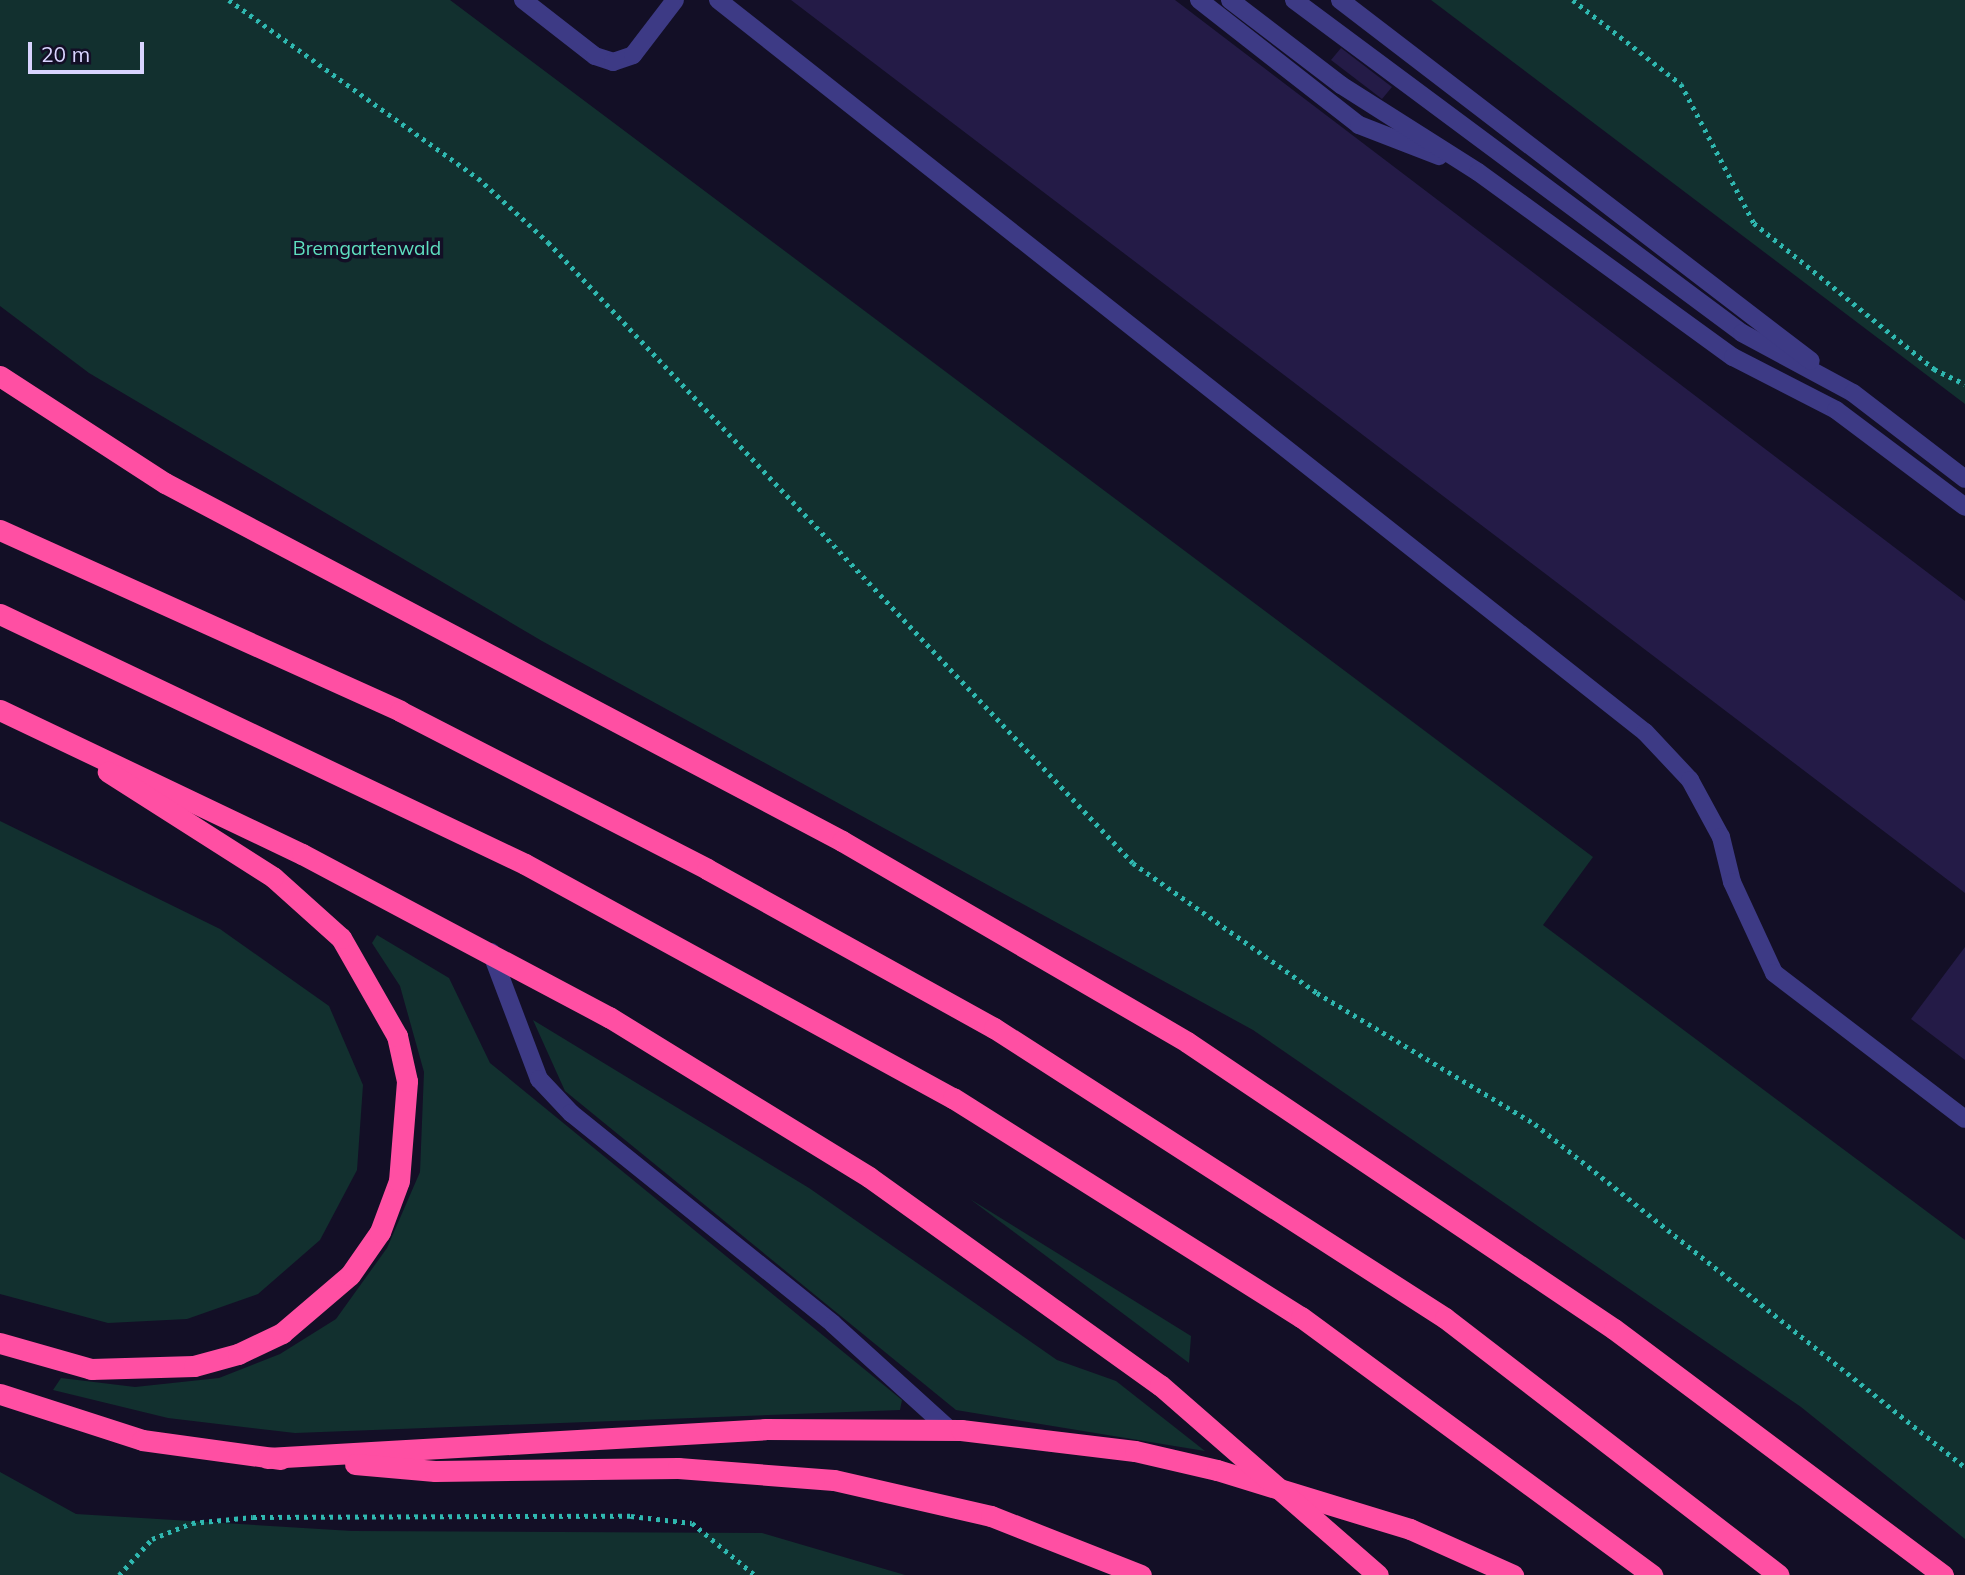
<!DOCTYPE html>
<style>
body{margin:0}
#map{position:relative;width:1965px;height:1575px;overflow:hidden;background:#130f26;font-family:Mulish,sans-serif}
div>[style]{position:absolute}
.green>*{inset:0;background:#12302f}
.building>*{inset:0;background:#241b47}
.path>*{height:4.5px;margin-top:-2.25px;transform-origin:0;background:repeating-linear-gradient(90deg,#2fb8b0 0 3.5px,transparent 0 8.5px)}
.minor>*{height:18px;margin:-9px;padding:0 9px;transform-origin:9px;border-radius:9px;background:#3d3a85}
.highway>*{height:21px;margin:-10.5px;padding:0 10.5px;transform-origin:10.5px;border-radius:10.5px;background:#ff4fa3}
.highway-bridge>*{height:21px;margin:-10.5px;padding:0 10.5px;transform-origin:10.5px;border-radius:10.5px;background:#ff4fa3}
span{translate:-50% -50%;white-space:nowrap;text-align:center;line-height:1.15;-webkit-text-stroke:7px #130f26;paint-order:stroke}
.park-label{font-size:19px;color:#5fe0c0}
.scale{position:absolute;left:28px;top:42px;width:116px;height:32px;box-sizing:border-box;border:4px solid #d9d4ff;border-top:0;padding-left:9px;font-size:21px;line-height:24px;white-space:nowrap;color:#d9d4ff;-webkit-text-stroke:5px #130f26;paint-order:stroke}
</style>
<div id="map">
<div class="green">
<i style="clip-path:polygon(0 0,450px 0,1593px 857px,1543px 925px,1965px 1240px,1965px 1539px,1801px 1407px,1253px 1030px,542px 641px,89px 373px,0 306px)"></i>
<i style="clip-path:polygon(1431px 0,1965px 0,1965px 404px)"></i>
<i style="clip-path:polygon(0 821px,220px 929px,329px 1006px,363px 1085px,357px 1170px,320px 1240px,258px 1294px,187px 1319px,108px 1323px,0 1294px)"></i>
<i style="clip-path:polygon(377px 935px,449px 978px,490px 1063px,902px 1400px,900px 1410px,295px 1433px,168px 1418px,53px 1390px,61px 1378px,135px 1387px,219px 1378px,280px 1354px,336px 1319px,387px 1248px,420px 1172px,424px 1072px,400px 986px,372px 943px)"></i>
<i style="clip-path:polygon(533px 1020px,809px 1188px,1057px 1360px,1116px 1381px,1205px 1451px,956px 1410px,565px 1091px)"></i>
<i style="clip-path:polygon(970px 1199px,1191px 1336px,1189px 1363px)"></i>
<i style="clip-path:polygon(0 1472px,76px 1514px,352px 1531px,762px 1533px,905px 1575px,0 1575px)"></i>
</div>
<div class="building">
<i style="clip-path:polygon(791px 0,1175px 0,1255px 61px,1965px 601px,1965px 893px)"></i>
<i style="clip-path:polygon(1341px 48px,1392px 87px,1382px 99px,1331px 60px)"></i>
<i style="clip-path:polygon(1965px 947px,1965px 1060px,1911px 1019px)"></i>
</div>
<div class="path">
<i style="left:229px;top:0;width:306px;rotate:35.6deg"></i>
<i style="left:478px;top:178px;width:95px;rotate:42.4deg"></i>
<i style="left:548px;top:242px;width:853px;rotate:46.71deg"></i>
<i style="left:1133px;top:863px;width:225px;rotate:35.2deg"></i>
<i style="left:1317px;top:993px;width:254px;rotate:31deg"></i>
<i style="left:1535px;top:1124px;width:550px;rotate:38.58deg"></i>
<i style="left:1573px;top:0;width:137px;rotate:37.9deg"></i>
<i style="left:1681px;top:84px;width:157px;rotate:62.3deg"></i>
<i style="left:1754px;top:223px;width:232px;rotate:39deg"></i>
<i style="left:1934px;top:369px;width:34px;rotate:26deg"></i>
<i style="left:119px;top:1575px;width:49px;rotate:-47.5deg"></i>
<i style="left:152px;top:1539px;width:43px;rotate:-21.8deg"></i>
<i style="left:192px;top:1523px;width:61px;rotate:-5.6deg"></i>
<i style="left:253px;top:1517px;width:378px;rotate:-0.2deg"></i>
<i style="left:631px;top:1516px;width:61px;rotate:6.5deg"></i>
<i style="left:692px;top:1523px;width:82px;rotate:39.5deg"></i>
</div>
<div class="minor">
<i style="left:523px;top:0;width:91px;rotate:37.9deg"></i>
<i style="left:595px;top:56px;width:19px;rotate:18deg"></i>
<i style="left:613px;top:62px;width:21px;rotate:-19deg"></i>
<i style="left:633px;top:55px;width:69px;rotate:-52.6deg"></i>
<i style="left:718px;top:0;width:1181px;rotate:38.3deg"></i>
<i style="left:1645px;top:732px;width:66px;rotate:46.8deg"></i>
<i style="left:1690px;top:780px;width:65px;rotate:61.5deg"></i>
<i style="left:1721px;top:837px;width:46px;rotate:76.3deg"></i>
<i style="left:1732px;top:882px;width:100px;rotate:65.2deg"></i>
<i style="left:1774px;top:973px;width:240px;rotate:37.4deg"></i>
<i style="left:1199px;top:0;width:203px;rotate:38deg"></i>
<i style="left:1359px;top:125px;width:86px;rotate:21.2deg"></i>
<i style="left:1230px;top:0;width:140px;rotate:37.4deg"></i>
<i style="left:1341px;top:85px;width:162px;rotate:32.4deg"></i>
<i style="left:1478px;top:172px;width:315px;rotate:36deg"></i>
<i style="left:1733px;top:357px;width:116px;rotate:27.2deg"></i>
<i style="left:1836px;top:410px;width:161px;rotate:36.9deg"></i>
<i style="left:1294px;top:0;width:558px;rotate:36.62deg"></i>
<i style="left:1742px;top:333px;width:126px;rotate:28.4deg"></i>
<i style="left:1853px;top:393px;width:141px;rotate:37.5deg"></i>
<i style="left:1340px;top:0;width:593px;rotate:37.47deg"></i>
<i style="left:491px;top:952px;width:136px;rotate:69.3deg"></i>
<i style="left:539px;top:1079px;width:47px;rotate:46.7deg"></i>
<i style="left:571px;top:1113px;width:336px;rotate:38.8deg"></i>
<i style="left:833px;top:1324px;width:156px;rotate:42.2deg"></i>
</div>
<div class="highway">
<i style="left:0;top:376px;width:197px;rotate:33deg"></i>
<i style="left:165px;top:483px;width:766px;rotate:27.87deg"></i>
<i style="left:842px;top:841px;width:399px;rotate:30.2deg"></i>
<i style="left:1187px;top:1042px;width:514px;rotate:33.91deg"></i>
<i style="left:1614px;top:1329px;width:411px;rotate:36.8deg"></i>
<i style="left:0;top:530px;width:439px;rotate:24.3deg"></i>
<i style="left:400px;top:711px;width:345px;rotate:27.2deg"></i>
<i style="left:707px;top:869px;width:328px;rotate:29deg"></i>
<i style="left:994px;top:1028px;width:536px;rotate:32.74deg"></i>
<i style="left:1445px;top:1318px;width:421px;rotate:37.6deg"></i>
<i style="left:0;top:614px;width:581px;rotate:25.46deg"></i>
<i style="left:525px;top:864px;width:488px;rotate:28.7deg"></i>
<i style="left:953px;top:1098px;width:411px;rotate:32.2deg"></i>
<i style="left:1301px;top:1317px;width:436px;rotate:36.3deg"></i>
<i style="left:0;top:710px;width:335px;rotate:25.5deg"></i>
<i style="left:302px;top:854px;width:348px;rotate:28deg"></i>
<i style="left:609px;top:1017px;width:305px;rotate:31.6deg"></i>
<i style="left:869px;top:1177px;width:358px;rotate:35.6deg"></i>
<i style="left:0;top:1343px;width:95px;rotate:15.9deg"></i>
<i style="left:91px;top:1369px;width:103px;rotate:-1.7deg"></i>
<i style="left:194px;top:1366px;width:46px;rotate:-15.3deg"></i>
<i style="left:238px;top:1354px;width:49px;rotate:-25.5deg"></i>
<i style="left:282px;top:1333px;width:89px;rotate:-40.5deg"></i>
<i style="left:350px;top:1275px;width:52px;rotate:-55.1deg"></i>
<i style="left:380px;top:1232px;width:54px;rotate:-69.6deg"></i>
<i style="left:399px;top:1181px;width:100px;rotate:-85.4deg"></i>
<i style="left:407px;top:1081px;width:46px;rotate:-102.5deg"></i>
<i style="left:397px;top:1036px;width:113px;rotate:-119.7deg"></i>
<i style="left:341px;top:938px;width:91px;rotate:-138.1deg"></i>
<i style="left:273px;top:877px;width:196px;rotate:-147.5deg"></i>
<i style="left:0;top:1394px;width:149px;rotate:17.9deg"></i>
<i style="left:142px;top:1440px;width:140px;rotate:7.8deg"></i>
<i style="left:267px;top:1458px;width:499px;rotate:-3.3deg"></i>
<i style="left:765px;top:1429px;width:196px;rotate:0.3deg"></i>
<i style="left:961px;top:1430px;width:175px;rotate:6.9deg"></i>
<i style="left:1135px;top:1451px;width:84px;rotate:13deg"></i>
<i style="left:1217px;top:1470px;width:202px;rotate:17deg"></i>
<i style="left:1410px;top:1529px;width:113px;rotate:24.1deg"></i>
<i style="left:355px;top:1464px;width:80px;rotate:5deg"></i>
<i style="left:435px;top:1471px;width:243px;rotate:-0.7deg"></i>
<i style="left:678px;top:1468px;width:156px;rotate:4.4deg"></i>
<i style="left:834px;top:1480px;width:161px;rotate:12.9deg"></i>
<i style="left:991px;top:1516px;width:161px;rotate:21.5deg"></i>
</div>
<div class="highway-bridge">
<i style="left:1160px;top:1385px;width:289px;rotate:41.1deg"></i>
</div>
<div class="park-label">
<span style="left:367px;top:249px">Bremgartenwald</span>
</div>
<div class="scale">20 m</div>
</div>
